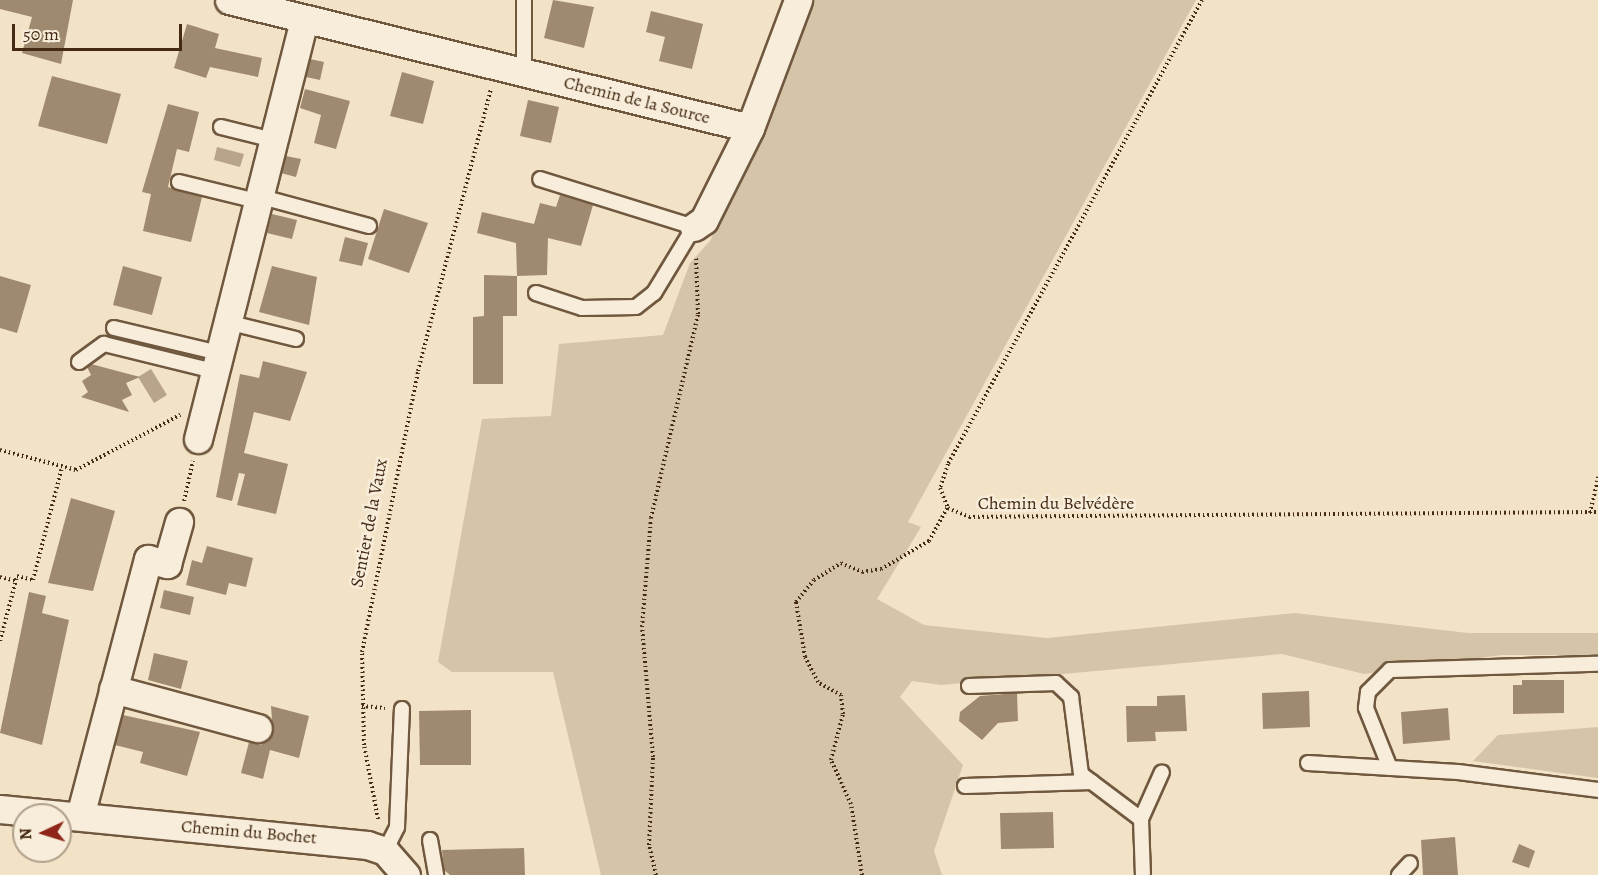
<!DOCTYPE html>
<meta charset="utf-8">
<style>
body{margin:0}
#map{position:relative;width:1598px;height:875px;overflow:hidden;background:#f3e3c6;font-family:Alegreya,serif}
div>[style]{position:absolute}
.green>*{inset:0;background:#d5c4a7}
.water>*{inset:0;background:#b8a489}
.building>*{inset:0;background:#9f8a70}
.path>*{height:4px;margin-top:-2px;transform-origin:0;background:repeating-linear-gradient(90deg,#442a12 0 1.5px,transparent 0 4.5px)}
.roads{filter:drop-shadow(2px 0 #70583f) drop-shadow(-2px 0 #70583f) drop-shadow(0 2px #70583f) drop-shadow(0 -2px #70583f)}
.lane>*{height:14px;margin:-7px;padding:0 7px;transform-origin:7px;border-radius:7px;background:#f7edda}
.street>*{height:27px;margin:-13.5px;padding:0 13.5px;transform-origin:13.5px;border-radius:13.5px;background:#f7edda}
span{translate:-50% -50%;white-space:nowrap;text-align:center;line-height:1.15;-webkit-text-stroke:5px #f7edda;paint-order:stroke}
.street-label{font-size:18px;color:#442a12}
.north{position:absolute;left:12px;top:803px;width:60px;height:60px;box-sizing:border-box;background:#f7edda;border:2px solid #af9f8a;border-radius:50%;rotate:266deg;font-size:16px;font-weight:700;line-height:24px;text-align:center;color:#442a12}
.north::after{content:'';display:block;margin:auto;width:21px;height:27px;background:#8f2418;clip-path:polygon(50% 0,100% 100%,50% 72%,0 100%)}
.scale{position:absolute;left:12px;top:24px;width:170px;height:27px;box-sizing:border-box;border:3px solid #442a12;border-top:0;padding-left:8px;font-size:18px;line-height:21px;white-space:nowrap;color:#442a12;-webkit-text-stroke:4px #f7edda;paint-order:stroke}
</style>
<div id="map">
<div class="green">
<i style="clip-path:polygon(804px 0,1196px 0,908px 522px,921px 527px,877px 599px,924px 625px,1047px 638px,1295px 613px,1468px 633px,1598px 633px,1598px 655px,1502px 655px,1364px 674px,1282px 654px,941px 685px,912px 681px,900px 697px,963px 765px,934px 851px,942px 875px,601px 875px,553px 672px,452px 672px,438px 662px,482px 419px,551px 416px,559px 344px,663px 335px,690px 263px,710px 241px,767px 117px)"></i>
<i style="clip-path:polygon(1598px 727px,1598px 778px,1473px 761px,1498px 735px)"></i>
</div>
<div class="water">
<i style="clip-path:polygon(217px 147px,244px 154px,240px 167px,214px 160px)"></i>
<i style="clip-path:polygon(151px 369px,167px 395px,154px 403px,138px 377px)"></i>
</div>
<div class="building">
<i style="clip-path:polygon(0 0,73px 0,61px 64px,22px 53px,32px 17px,0 9px)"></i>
<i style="clip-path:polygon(553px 0,594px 7px,584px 48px,544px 38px)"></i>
<i style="clip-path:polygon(651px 11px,703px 24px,692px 69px,659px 61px,665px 37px,646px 32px)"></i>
<i style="clip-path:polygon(187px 24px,219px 34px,215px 48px,262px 58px,258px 77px,210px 67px,206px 78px,174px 68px)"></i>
<i style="clip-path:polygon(310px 59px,324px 62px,320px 80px,306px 77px)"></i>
<i style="clip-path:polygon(402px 72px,434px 81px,423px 124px,390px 116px)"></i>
<i style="clip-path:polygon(52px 76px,121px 94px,107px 144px,38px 126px)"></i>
<i style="clip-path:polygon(305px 89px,350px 101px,336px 149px,314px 143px,321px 115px,300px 108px)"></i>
<i style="clip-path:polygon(528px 100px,559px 107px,551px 143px,520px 136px)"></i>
<i style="clip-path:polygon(168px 104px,199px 112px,189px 152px,177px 149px,168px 187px,202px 197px,191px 242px,143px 231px,151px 194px,142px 192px)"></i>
<i style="clip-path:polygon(286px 156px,301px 159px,296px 177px,281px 173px)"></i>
<i style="clip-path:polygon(560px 195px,593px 205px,581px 246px,548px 238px,547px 275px,517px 276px,516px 243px,477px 233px,482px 212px,534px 224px,540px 203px,556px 207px)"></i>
<i style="clip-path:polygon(384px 209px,428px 223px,409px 273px,368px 259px)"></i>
<i style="clip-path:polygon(272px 214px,297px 220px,292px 239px,267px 233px)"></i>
<i style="clip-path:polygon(345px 237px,368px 243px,362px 266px,339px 261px)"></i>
<i style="clip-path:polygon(123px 266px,162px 277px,152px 315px,113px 305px)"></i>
<i style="clip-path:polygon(272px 266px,317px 277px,309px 325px,259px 312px)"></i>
<i style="clip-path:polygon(484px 275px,517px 276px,517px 316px,503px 316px,503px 384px,473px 384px,473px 317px,484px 316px)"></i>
<i style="clip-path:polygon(0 276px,31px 285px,17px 333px,0 328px)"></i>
<i style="clip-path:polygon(263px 361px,307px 372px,290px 421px,254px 412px,244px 453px,288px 464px,276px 514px,237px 505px,245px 474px,239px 473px,232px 501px,216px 497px,240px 374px,259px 378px)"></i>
<i style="clip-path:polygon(91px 364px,140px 377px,126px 383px,132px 395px,122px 400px,129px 412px,81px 397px,88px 392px,82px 381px,91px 375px,87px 367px)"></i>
<i style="clip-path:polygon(71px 498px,115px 511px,93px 591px,48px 583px)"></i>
<i style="clip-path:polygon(207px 546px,253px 558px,246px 587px,229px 583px,226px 595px,186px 585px,192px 560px,202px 563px)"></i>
<i style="clip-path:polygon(164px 590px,194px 597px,190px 615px,160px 608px)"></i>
<i style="clip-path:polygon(29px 592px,46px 596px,42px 613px,69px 620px,42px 745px,0 733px)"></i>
<i style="clip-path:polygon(154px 653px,188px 661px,181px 689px,148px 680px)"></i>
<i style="clip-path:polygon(1522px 680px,1564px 680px,1564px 713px,1513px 714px,1513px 685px,1522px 685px)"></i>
<i style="clip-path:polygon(1309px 691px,1310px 727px,1263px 729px,1262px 693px)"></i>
<i style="clip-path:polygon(1017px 693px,1018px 721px,998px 723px,982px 740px,959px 721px,960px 712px,980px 696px)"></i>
<i style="clip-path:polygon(1185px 695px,1187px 731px,1155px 732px,1156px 741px,1127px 742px,1126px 706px,1157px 706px,1157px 696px)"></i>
<i style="clip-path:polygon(271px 706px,309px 716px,299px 758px,270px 750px,263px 779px,241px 773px,249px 742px,261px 745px,273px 733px)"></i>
<i style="clip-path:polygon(1448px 708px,1450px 740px,1403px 744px,1401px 712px)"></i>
<i style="clip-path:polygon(471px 710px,471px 765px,420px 765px,419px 711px)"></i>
<i style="clip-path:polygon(123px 715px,200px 732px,187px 776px,140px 763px,143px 752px,115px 745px)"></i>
<i style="clip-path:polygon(1053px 812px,1054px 848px,1001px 849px,1000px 813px)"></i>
<i style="clip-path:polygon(1455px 837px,1458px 875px,1423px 875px,1421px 840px)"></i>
<i style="clip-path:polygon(1519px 844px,1535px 851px,1529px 868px,1512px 862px)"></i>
<i style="clip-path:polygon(524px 848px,525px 875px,450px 875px,444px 870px,442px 850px)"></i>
</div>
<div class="path">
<i style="left:1202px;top:0;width:529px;rotate:118.7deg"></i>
<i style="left:948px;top:464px;width:25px;rotate:108deg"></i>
<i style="left:940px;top:488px;width:22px;rotate:68deg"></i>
<i style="left:948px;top:508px;width:23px;rotate:23deg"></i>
<i style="left:969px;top:517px;width:629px;rotate:-0.46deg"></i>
<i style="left:0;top:450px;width:79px;rotate:14.7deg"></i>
<i style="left:76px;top:470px;width:118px;rotate:-27.9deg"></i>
<i style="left:184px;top:501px;width:41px;rotate:-77.3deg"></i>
<i style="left:1590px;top:513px;width:37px;rotate:-77deg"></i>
<i style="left:0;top:577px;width:16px;rotate:14deg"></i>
<i style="left:0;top:641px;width:67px;rotate:-75.3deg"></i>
<i style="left:17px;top:576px;width:16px;rotate:14deg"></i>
<i style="left:33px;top:580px;width:117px;rotate:-75.6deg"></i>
<i style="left:362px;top:706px;width:23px;rotate:5deg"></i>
<i style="left:378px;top:819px;width:75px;rotate:-100.7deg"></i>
<i style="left:364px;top:745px;width:93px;rotate:-91.2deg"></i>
<i style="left:362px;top:652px;width:287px;rotate:-78.7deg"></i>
<i style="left:418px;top:371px;width:291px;rotate:-75.5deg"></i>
<i style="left:656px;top:875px;width:31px;rotate:-103deg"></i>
<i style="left:649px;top:845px;width:88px;rotate:-87.4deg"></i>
<i style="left:653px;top:757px;width:130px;rotate:-94.8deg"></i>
<i style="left:642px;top:627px;width:109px;rotate:-85.3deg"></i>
<i style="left:651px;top:518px;width:209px;rotate:-77deg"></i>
<i style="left:698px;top:314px;width:56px;rotate:-92deg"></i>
<i style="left:862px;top:875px;width:72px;rotate:-98.8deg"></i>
<i style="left:851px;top:804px;width:48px;rotate:-114.4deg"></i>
<i style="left:831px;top:760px;width:48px;rotate:-75.4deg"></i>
<i style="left:843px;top:714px;width:19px;rotate:-96deg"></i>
<i style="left:841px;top:695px;width:26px;rotate:-151deg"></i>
<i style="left:818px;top:682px;width:28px;rotate:-117deg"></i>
<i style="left:805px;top:657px;width:56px;rotate:-99.3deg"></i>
<i style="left:796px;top:602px;width:28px;rotate:-51deg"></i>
<i style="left:814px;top:580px;width:32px;rotate:-32deg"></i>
<i style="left:841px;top:563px;width:23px;rotate:23deg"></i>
<i style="left:862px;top:572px;width:19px;rotate:-9deg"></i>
<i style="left:881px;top:569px;width:56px;rotate:-30.3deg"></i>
<i style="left:929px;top:541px;width:38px;rotate:-61deg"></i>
</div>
<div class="roads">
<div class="lane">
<i style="left:524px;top:72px;width:72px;rotate:-90deg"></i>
<i style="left:221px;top:127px;width:54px;rotate:14deg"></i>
<i style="left:179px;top:182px;width:80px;rotate:13.7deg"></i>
<i style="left:258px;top:196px;width:115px;rotate:15.1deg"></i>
<i style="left:536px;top:293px;width:48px;rotate:18.1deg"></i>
<i style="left:582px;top:308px;width:54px;rotate:-1.1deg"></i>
<i style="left:636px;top:307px;width:23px;rotate:-38deg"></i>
<i style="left:654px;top:293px;width:77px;rotate:-58.8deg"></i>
<i style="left:694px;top:227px;width:161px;rotate:-162.7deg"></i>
<i style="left:227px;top:322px;width:71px;rotate:13.8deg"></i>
<i style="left:114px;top:328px;width:108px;rotate:13.4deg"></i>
<i style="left:79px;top:362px;width:31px;rotate:-36deg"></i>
<i style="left:104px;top:344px;width:113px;rotate:13.8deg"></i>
<i style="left:969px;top:686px;width:87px;rotate:-2deg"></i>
<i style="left:1056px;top:683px;width:21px;rotate:43deg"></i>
<i style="left:1071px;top:697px;width:78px;rotate:82.6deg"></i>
<i style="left:1081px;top:774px;width:75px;rotate:36.9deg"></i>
<i style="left:1141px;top:819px;width:56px;rotate:88deg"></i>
<i style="left:1308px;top:763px;width:150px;rotate:3.4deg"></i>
<i style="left:1458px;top:772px;width:141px;rotate:7.3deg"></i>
<i style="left:1390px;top:768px;width:65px;rotate:-111.8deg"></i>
<i style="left:1366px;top:708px;width:16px;rotate:-83deg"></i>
<i style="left:1368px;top:692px;width:31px;rotate:-45deg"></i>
<i style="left:1390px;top:670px;width:208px;rotate:-1.7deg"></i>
<i style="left:965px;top:786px;width:127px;rotate:-1.8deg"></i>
<i style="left:1141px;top:819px;width:51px;rotate:-65.9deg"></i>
<i style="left:430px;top:840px;width:36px;rotate:80deg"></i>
<i style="left:385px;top:851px;width:27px;rotate:-63deg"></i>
<i style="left:397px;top:827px;width:118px;rotate:-87.6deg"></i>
<i style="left:1399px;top:875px;width:16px;rotate:-47deg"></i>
</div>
<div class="street">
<i style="left:229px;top:0;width:536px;rotate:13.8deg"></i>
<i style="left:694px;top:227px;width:12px;rotate:-35deg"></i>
<i style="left:704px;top:220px;width:103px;rotate:-63.4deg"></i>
<i style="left:750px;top:128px;width:137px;rotate:-69.4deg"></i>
<i style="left:198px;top:439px;width:433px;rotate:-75.8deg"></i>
<i style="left:113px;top:689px;width:150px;rotate:15.1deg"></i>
<i style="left:0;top:809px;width:369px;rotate:5.6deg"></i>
<i style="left:367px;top:845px;width:19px;rotate:18deg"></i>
<i style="left:385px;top:851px;width:32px;rotate:49deg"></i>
<i style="left:80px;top:816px;width:266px;rotate:-75.2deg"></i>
<i style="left:148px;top:559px;width:20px;rotate:15deg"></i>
<i style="left:167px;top:564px;width:44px;rotate:-74.1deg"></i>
</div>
</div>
<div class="street-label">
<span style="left:637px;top:100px;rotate:14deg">Chemin de la Source</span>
<span style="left:1056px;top:503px">Chemin du Belvédère</span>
<span style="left:369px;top:523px;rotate:-79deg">Sentier de la Vaux</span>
<span style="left:249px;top:832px;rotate:5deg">Chemin du Bochet</span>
</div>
<div class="north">N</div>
<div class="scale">50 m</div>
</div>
